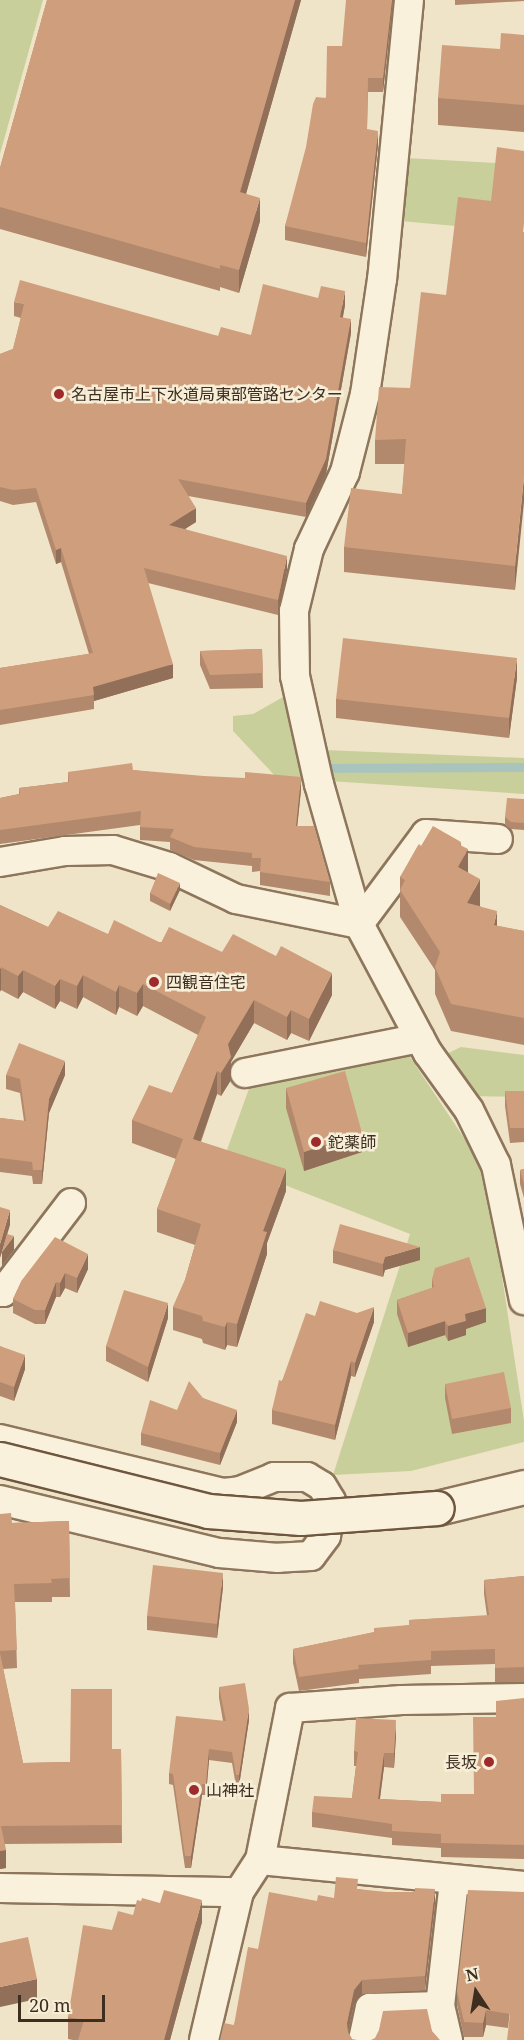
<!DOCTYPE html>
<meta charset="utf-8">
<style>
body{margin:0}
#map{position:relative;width:524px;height:2040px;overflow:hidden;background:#f0e4c8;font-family:"Noto Serif","Noto Sans JP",serif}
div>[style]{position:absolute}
.green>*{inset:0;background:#c9cf9b}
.stream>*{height:9px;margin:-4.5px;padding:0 4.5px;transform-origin:4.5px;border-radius:4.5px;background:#a9c4bc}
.roads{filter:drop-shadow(2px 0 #8d765c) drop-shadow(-2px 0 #8d765c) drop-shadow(0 2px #8d765c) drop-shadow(0 -2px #8d765c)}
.street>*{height:28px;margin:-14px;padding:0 14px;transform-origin:14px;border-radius:14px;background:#faf1dc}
.secondary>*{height:33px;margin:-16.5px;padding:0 16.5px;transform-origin:16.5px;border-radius:16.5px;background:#faf1dc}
.bridges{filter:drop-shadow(2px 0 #6f573f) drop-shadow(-2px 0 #6f573f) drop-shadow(0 2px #6f573f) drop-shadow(0 -2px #6f573f)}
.secondary-bridge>*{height:33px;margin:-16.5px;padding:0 16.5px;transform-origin:16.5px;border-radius:16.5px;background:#faf1dc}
.wall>*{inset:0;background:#b2896c}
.shaded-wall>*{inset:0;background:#916f58}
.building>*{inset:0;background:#cf9f7d}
.dots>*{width:16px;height:16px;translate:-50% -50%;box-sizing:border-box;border:3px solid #f7eed8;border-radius:50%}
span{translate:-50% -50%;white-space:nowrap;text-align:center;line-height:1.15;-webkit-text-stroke:5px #f7eed8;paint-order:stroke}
.poi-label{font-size:16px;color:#3d2e20}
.left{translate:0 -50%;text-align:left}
.right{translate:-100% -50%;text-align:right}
.north{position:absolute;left:446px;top:1962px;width:60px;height:60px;-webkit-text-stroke:4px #f7eed8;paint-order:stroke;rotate:348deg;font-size:16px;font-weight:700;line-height:24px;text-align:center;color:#3d2e20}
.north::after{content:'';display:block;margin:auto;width:21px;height:27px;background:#3d2e20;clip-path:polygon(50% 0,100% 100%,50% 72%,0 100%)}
.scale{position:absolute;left:18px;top:1995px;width:87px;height:27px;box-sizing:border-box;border:3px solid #3d2e20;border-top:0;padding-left:8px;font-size:18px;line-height:21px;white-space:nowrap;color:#3d2e20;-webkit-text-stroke:4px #f7eed8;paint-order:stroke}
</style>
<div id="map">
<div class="green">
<i style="clip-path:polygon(0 0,43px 0,0 154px)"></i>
<i style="clip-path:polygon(407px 158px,496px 163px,489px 229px,400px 221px)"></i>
<i style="clip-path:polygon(283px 697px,304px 782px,278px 779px,233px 731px,233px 716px,253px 714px)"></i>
<i style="clip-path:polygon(324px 750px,524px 758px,524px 794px,329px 781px)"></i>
<i style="clip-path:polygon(461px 1047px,524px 1055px,524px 1097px,464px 1096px,440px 1057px)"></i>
<i style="clip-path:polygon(408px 1054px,478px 1159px,501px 1270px,524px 1421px,524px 1442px,411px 1471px,333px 1475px,410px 1234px,223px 1161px,251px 1083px)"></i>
</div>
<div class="stream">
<i style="left:319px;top:768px;width:205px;rotate:-0.3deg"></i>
</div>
<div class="roads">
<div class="street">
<i style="left:409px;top:0;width:280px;rotate:95.5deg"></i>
<i style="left:382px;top:279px;width:116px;rotate:98.4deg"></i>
<i style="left:365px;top:394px;width:81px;rotate:104.4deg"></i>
<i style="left:345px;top:472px;width:85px;rotate:115.1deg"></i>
<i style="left:309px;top:549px;width:64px;rotate:103.6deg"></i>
<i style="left:294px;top:611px;width:65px;rotate:89.1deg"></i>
<i style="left:295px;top:676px;width:111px;rotate:77.5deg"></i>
<i style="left:319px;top:784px;width:146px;rotate:74.1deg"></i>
<i style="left:359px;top:924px;width:146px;rotate:61.9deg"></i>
<i style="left:428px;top:1053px;width:70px;rotate:54.3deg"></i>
<i style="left:469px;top:1110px;width:61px;rotate:63.9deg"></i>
<i style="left:496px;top:1165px;width:138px;rotate:78.3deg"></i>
<i style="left:0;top:862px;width:66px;rotate:-9.6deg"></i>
<i style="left:65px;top:851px;width:48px;rotate:-1.2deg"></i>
<i style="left:113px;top:850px;width:59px;rotate:16.9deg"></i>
<i style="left:169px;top:867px;width:74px;rotate:25.5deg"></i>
<i style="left:236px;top:899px;width:126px;rotate:11.5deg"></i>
<i style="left:359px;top:924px;width:112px;rotate:-53.3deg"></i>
<i style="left:426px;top:834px;width:72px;rotate:4deg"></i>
<i style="left:245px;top:1073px;width:178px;rotate:-11.3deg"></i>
<i style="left:0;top:1292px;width:3px"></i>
<i style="left:3px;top:1292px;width:112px;rotate:-52.6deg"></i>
<i style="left:0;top:1439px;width:230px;rotate:13.6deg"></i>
<i style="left:224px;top:1493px;width:16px;rotate:-7deg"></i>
<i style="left:240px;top:1491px;width:37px;rotate:-22deg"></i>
<i style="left:274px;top:1477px;width:33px"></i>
<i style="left:307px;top:1477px;width:17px;rotate:31deg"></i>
<i style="left:322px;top:1486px;width:17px;rotate:59deg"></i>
<i style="left:331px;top:1501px;width:35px;rotate:98deg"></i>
<i style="left:326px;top:1536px;width:25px;rotate:127deg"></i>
<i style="left:311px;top:1556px;width:33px;rotate:177deg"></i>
<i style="left:278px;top:1558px;width:59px;rotate:-175.2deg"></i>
<i style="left:219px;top:1553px;width:225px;rotate:-166.4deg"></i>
<i style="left:260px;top:1860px;width:265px;rotate:5.6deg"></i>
<i style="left:0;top:1888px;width:239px;rotate:1deg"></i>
<i style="left:204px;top:2040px;width:152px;rotate:-76.7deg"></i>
<i style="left:239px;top:1892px;width:38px;rotate:-57deg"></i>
<i style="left:260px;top:1860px;width:155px;rotate:-78.8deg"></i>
<i style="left:290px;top:1708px;width:112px;rotate:-4.1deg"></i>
<i style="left:402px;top:1700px;width:122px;rotate:-0.9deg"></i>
<i style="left:363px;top:2040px;width:33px;rotate:-78deg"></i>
<i style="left:370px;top:2008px;width:70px;rotate:-1.6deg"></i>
<i style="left:448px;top:2040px;width:35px;rotate:-103deg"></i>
<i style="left:440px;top:2006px;width:126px;rotate:-83.6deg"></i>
</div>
<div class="secondary">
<i style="left:437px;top:1508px;width:89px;rotate:-13.6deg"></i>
</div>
</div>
<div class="bridges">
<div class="secondary-bridge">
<i style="left:0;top:1459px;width:214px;rotate:14deg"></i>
<i style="left:208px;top:1511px;width:93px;rotate:4.3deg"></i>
<i style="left:301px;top:1518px;width:136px;rotate:-4.2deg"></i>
</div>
</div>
<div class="wall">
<i style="clip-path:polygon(47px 0,301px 0,246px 194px,260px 221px,239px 293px,220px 287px,220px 291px,0 229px,0 168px)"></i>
<i style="clip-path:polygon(393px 0,383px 92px,368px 92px,367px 129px,378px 145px,366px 257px,285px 240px,285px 226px,342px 46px)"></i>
<i style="clip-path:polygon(455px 0,524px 0,524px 1px,455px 5px)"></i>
<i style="clip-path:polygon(524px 35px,524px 132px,438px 125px,438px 98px,500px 49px)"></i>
<i style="clip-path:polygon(524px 151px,515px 590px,344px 572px,344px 547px,402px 494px,405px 464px,375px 464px,375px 440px,410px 388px,491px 201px)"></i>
<i style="clip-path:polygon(14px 302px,218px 336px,251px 335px,345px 305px,343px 317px,351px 333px,326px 474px,306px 517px,188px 496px,196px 522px,185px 529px,287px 570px,278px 615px,148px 583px,173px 678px,94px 701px,94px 709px,0 725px,0 668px,89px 654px,61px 562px,56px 564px,36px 502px,13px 505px,0 501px,0 354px,13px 349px,21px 318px,14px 316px)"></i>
<i style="clip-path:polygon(262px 649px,263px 688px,210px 689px,200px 665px,200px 651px)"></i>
<i style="clip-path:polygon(517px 678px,509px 738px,336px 718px,336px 699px)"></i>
<i style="clip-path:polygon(133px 770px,301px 790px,297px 826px,330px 882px,330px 896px,260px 885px,260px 871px,252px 872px,252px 866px,194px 860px,170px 850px,170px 842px,140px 840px,140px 825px,0 844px,0 798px,19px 794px,19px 788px,68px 782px,68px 772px)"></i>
<i style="clip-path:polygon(524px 799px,524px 830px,511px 829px,505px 825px,505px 817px)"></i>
<i style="clip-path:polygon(421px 846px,461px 846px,468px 872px,480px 906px,497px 926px,524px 931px,524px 1045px,451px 1031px,435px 994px,435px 970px,400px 917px,400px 877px)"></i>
<i style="clip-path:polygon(180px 890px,170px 911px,150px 901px,150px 893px)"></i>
<i style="clip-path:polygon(0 905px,48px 927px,108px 934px,222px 952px,332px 995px,309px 1041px,291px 1033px,287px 1040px,254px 1023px,231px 1062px,231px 1080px,221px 1096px,217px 1094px,201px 1142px,286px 1191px,267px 1243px,267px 1254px,237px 1347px,227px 1345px,225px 1350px,203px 1343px,202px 1339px,173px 1330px,173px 1307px,185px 1280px,195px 1245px,157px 1232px,157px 1209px,176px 1159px,132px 1143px,132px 1120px,172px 1093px,198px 1035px,143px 1006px,137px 1016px,119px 1007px,116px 1015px,83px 997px,77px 1009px,60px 1001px,55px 1009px,23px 992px,18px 999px,1px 990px)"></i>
<i style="clip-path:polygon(6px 1075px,65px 1075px,49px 1113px,42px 1184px,33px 1184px,32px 1176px,0 1172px,0 1118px,24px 1121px,20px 1093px,6px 1089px)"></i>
<i style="clip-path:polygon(286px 1088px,362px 1152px,304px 1171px,286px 1108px)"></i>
<i style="clip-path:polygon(505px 1091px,524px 1091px,524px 1142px,510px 1143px,505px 1106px)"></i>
<i style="clip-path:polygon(524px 1169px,524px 1198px,520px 1184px,520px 1170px)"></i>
<i style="clip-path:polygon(333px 1250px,420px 1260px,385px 1270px,383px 1277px,333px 1263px)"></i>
<i style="clip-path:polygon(88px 1269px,77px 1293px,65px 1288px,60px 1297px,56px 1297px,45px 1324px,35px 1324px,13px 1313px,13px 1299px,22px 1280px)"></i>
<i style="clip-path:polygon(432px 1279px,486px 1322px,466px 1329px,466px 1335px,448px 1341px,445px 1335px,408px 1347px,397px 1314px,397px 1300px,432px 1288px)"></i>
<i style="clip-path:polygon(315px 1316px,374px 1322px,355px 1377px,351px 1376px,335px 1440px,272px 1424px,272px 1410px,282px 1381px)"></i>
<i style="clip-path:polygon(168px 1318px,148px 1382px,106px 1361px,106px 1346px)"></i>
<i style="clip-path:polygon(0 1346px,25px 1369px,14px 1401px,0 1396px)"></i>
<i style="clip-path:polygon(445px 1384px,511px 1408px,511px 1423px,452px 1434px,445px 1398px)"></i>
<i style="clip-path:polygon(203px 1398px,237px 1422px,220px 1465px,141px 1445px,141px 1433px,177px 1410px)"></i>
<i style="clip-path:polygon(0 1514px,12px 1523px,69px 1521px,70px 1597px,52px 1597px,52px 1602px,15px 1602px,17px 1668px,3px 1669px,23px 1763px,70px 1762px,112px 1749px,121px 1749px,122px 1843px,5px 1844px,6px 1868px,0 1869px)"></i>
<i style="clip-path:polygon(524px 1576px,524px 1682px,495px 1682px,495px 1664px,431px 1666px,431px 1674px,359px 1679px,359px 1683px,299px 1691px,293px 1663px,293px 1649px,409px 1625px,409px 1620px,487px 1616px,484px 1594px,484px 1580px)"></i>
<i style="clip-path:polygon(223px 1587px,217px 1638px,147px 1630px,147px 1616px)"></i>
<i style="clip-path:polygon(219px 1687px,249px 1720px,239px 1786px,236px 1786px,232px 1763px,209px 1760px,206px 1795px,202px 1795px,191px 1868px,185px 1868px,173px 1785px,169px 1784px,169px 1773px,223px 1721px,219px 1698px)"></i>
<i style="clip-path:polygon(524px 1698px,524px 1859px,441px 1857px,441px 1848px,392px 1845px,392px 1838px,312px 1827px,312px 1812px,352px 1798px,356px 1766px,354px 1766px,354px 1751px,396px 1735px,394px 1768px,384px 1767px,380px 1799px,441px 1802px,474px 1794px,496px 1717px)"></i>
<i style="clip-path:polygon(358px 1889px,435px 1903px,425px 1990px,362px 1994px,354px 2004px,348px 2032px,352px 2039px,234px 2025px,258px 1949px,317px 1901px,334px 1898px)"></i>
<i style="clip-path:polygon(524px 1892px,508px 2028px,486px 2025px,483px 2037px,464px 2037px,457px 2005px,457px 1991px)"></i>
<i style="clip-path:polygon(133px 1915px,202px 1922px,170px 2040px,73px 2040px,68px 2039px,68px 2017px,112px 1930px)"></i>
</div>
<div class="shaded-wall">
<i style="clip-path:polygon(295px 0,301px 0,240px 215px,240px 192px)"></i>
<i style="clip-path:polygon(392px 0,393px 0,383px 92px,383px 78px)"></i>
<i style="clip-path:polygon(378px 131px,378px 145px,366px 257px,366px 243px)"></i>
<i style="clip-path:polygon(260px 198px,260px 221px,239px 293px,239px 270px)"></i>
<i style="clip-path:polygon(345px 291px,345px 305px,340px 331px,340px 317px)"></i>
<i style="clip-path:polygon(351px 319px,351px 333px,326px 474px,306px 517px,306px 503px)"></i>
<i style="clip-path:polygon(524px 477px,524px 502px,515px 590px,515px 566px)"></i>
<i style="clip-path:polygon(196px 508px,196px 522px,169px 539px,169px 525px)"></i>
<i style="clip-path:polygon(61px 548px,61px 562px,56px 564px,56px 550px)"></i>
<i style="clip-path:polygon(287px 556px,287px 570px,278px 615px,278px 600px)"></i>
<i style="clip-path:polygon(517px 658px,517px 678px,509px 738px,509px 718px)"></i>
<i style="clip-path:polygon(173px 664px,173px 678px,94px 701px,93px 687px)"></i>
<i style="clip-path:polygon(301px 777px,301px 790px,296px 839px,296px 826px)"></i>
<i style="clip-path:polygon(461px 842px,461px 861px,468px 849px,468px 876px,458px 867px,460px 845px)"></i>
<i style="clip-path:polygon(480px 879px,480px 906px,467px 903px)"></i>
<i style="clip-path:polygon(180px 883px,180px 890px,170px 911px,170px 904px)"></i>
<i style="clip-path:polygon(497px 911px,497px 938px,494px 925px)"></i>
<i style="clip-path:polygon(1px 967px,1px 990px,0 992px,0 969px)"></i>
<i style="clip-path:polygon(23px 970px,23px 992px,18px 999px,18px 976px)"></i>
<i style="clip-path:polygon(332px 973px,332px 995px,309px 1041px,309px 1019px)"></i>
<i style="clip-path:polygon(83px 975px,83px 997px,77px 1009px,77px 986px)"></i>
<i style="clip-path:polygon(60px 979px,60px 1001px,55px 1009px,55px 986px)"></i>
<i style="clip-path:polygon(143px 984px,143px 1006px,137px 1016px,137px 993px)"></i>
<i style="clip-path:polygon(119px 985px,119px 1007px,116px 1015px,116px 992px)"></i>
<i style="clip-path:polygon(254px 1000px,254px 1023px,231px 1062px,231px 1080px,221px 1096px,221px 1073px,228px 1044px)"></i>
<i style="clip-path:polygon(291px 1010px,291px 1033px,287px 1040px,287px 1017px)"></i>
<i style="clip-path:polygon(65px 1061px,65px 1075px,49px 1113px,42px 1184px,42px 1170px,49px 1099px)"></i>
<i style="clip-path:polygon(217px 1071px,217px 1094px,193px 1162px,193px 1139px)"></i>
<i style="clip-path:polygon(362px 1133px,362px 1152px,304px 1171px,304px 1152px)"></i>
<i style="clip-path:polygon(286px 1169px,286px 1191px,267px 1243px,267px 1254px,237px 1347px,237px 1324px,263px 1231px)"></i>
<i style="clip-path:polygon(10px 1210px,10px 1225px,2px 1252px,14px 1236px,14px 1250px,2px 1266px,2px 1252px,0 1258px,0 1244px)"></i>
<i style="clip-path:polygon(420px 1247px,420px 1260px,385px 1270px,383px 1277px,383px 1264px,385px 1257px)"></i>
<i style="clip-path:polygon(88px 1254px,88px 1269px,77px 1293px,77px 1278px)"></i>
<i style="clip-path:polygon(65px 1273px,65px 1288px,60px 1297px,60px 1283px)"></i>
<i style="clip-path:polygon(56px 1282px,56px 1297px,45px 1324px,45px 1310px)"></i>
<i style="clip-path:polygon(168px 1303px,168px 1318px,148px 1382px,148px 1367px)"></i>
<i style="clip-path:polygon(374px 1307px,374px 1322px,355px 1377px,355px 1363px)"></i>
<i style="clip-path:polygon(486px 1308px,486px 1322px,466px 1329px,466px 1335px,448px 1341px,448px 1326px,465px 1314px)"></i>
<i style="clip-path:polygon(445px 1321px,445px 1335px,408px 1347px,408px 1333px)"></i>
<i style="clip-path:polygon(227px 1322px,227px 1345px,225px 1350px,225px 1327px)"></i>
<i style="clip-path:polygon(25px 1355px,25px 1369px,14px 1401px,14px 1387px)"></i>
<i style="clip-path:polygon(351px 1361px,351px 1376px,335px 1440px,335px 1425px)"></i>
<i style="clip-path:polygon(237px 1410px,237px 1422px,220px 1465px,220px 1453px)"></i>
<i style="clip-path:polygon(223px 1573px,223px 1587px,217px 1638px,217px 1624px)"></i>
<i style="clip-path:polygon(249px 1709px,249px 1720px,239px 1786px,239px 1775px)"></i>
<i style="clip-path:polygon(396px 1720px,396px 1735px,394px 1768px,394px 1753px)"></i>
<i style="clip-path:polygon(209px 1749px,209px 1760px,206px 1795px,206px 1784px)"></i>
<i style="clip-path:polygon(384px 1753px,384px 1767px,378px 1813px,378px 1799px)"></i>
<i style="clip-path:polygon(202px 1784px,202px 1795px,191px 1868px,191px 1856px)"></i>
<i style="clip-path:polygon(6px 1850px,6px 1868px,0 1869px,0 1851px)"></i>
<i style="clip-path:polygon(435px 1889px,435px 1903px,425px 1990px,425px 1976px)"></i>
<i style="clip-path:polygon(202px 1900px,202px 1922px,170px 2040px,164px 2040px)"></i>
<i style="clip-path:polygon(37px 1979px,37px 1999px,0 2007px,0 1987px)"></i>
<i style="clip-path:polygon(362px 1980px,362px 1994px,354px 2004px,347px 2037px,347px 2023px,354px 1990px)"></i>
<i style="clip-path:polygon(486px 2010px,486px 2025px,483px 2037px,483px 2023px)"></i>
</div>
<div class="building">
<i style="clip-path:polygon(47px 0,295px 0,240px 192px,260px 198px,239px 270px,220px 265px,220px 269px,0 207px,0 168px)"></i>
<i style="clip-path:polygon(346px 0,392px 0,383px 78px,368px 78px,367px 129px,378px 131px,366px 243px,285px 226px,306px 147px,313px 104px,316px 97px,326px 98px,327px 46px,342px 46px)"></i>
<i style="clip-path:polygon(501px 33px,524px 35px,524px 105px,438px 98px,442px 45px,500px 49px)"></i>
<i style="clip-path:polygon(497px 147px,524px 151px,524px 223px,523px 232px,524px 232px,524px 477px,515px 566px,344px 547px,351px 488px,402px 494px,406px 439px,375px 440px,379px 387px,410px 388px,421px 292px,446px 295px,458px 197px,491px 201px)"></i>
<i style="clip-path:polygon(20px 280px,218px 336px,221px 327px,251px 335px,263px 284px,318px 298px,321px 286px,345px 291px,340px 317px,351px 319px,326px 459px,306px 503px,178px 479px,196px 508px,169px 525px,287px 556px,278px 600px,144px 568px,173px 664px,93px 687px,94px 695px,0 710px,0 668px,93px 653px,61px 548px,56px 550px,36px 488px,13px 490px,0 487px,0 354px,13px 349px,24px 304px,14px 302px)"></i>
<i style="clip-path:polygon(343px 638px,517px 658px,509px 718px,336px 699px)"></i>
<i style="clip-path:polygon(262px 649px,263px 673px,210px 675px,200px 651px)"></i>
<i style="clip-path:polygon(132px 763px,133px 770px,204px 776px,245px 778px,245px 772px,301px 777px,296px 826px,314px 826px,330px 882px,260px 872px,261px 858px,252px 858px,252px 853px,194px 847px,170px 837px,174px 829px,140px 827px,141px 811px,0 830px,0 798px,20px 794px,19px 788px,69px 782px,68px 772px)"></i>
<i style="clip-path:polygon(507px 798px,524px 799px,524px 823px,511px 822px,505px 817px)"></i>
<i style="clip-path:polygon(433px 826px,461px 842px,460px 845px,468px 849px,458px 867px,480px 879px,467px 903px,497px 911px,494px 925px,524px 931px,524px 1018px,451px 1004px,435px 967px,440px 952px,400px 890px,405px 880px,400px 877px,417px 847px,419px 844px,421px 846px)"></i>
<i style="clip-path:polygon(158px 873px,180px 883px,170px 904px,150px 893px)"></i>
<i style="clip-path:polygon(0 905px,48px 927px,58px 911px,108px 934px,114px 920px,161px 943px,169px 927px,222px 952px,233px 934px,276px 956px,281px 946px,332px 973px,309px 1019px,291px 1010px,287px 1017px,254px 1000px,228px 1044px,231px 1057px,221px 1073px,217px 1071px,193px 1139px,286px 1169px,263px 1231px,267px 1232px,237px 1324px,227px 1322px,225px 1327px,203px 1321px,202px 1316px,173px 1307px,185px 1280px,201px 1224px,157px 1209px,183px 1139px,132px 1120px,149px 1085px,172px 1093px,206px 1017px,143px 984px,137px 993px,119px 985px,116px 992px,83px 975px,77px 986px,60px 979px,55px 986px,23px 970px,18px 976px,1px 967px,0 969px)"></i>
<i style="clip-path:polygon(19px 1043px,65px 1061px,49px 1099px,42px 1170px,33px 1170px,32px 1162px,0 1158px,0 1118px,26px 1121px,20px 1079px,6px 1075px)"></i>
<i style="clip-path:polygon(345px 1071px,362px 1133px,304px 1152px,286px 1088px)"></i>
<i style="clip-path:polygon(505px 1091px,524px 1091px,524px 1128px,510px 1128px)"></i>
<i style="clip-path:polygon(524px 1169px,524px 1184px,520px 1170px)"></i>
<i style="clip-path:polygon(0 1207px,10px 1210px,0 1244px)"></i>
<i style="clip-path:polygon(340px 1224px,420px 1247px,385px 1257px,383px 1264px,333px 1250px)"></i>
<i style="clip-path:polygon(7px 1234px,14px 1236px,2px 1252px)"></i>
<i style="clip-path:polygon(55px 1237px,88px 1254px,77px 1278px,65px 1273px,60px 1283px,56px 1282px,45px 1310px,35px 1310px,13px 1299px,22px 1280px)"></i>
<i style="clip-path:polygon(469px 1257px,486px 1308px,465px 1314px,466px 1321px,448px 1326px,445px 1321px,408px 1333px,397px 1300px,434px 1287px,432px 1279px,435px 1268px)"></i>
<i style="clip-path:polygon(124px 1290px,168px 1303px,148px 1367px,106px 1346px)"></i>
<i style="clip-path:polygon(320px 1301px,357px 1313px,374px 1307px,355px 1363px,351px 1361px,335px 1425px,272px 1410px,279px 1380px,282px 1381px,306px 1313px,315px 1316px)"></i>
<i style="clip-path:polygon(0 1346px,25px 1355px,14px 1387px,0 1382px)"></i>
<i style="clip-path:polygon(504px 1372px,511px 1408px,452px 1419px,445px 1384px)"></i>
<i style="clip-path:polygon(189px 1381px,203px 1398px,237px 1410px,220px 1453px,141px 1433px,150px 1400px,177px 1410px)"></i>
<i style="clip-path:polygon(11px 1513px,12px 1523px,69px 1521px,70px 1578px,51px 1579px,52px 1583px,14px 1584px,17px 1650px,0 1651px,0 1514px)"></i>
<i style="clip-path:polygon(153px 1565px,223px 1573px,217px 1624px,147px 1616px)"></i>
<i style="clip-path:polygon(524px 1576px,524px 1667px,495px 1668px,495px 1649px,431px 1651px,431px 1660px,358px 1665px,359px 1669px,299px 1677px,293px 1649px,374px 1632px,374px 1628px,409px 1625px,409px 1620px,489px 1615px,484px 1580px)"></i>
<i style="clip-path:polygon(0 1653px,23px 1763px,70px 1762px,71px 1689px,112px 1689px,112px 1749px,121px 1749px,122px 1825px,1px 1826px,6px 1850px,0 1851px)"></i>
<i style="clip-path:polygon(245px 1683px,249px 1709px,239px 1775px,236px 1775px,232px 1752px,209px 1749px,206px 1784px,202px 1784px,191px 1856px,185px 1856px,173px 1774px,169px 1773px,176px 1716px,226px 1721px,219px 1687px)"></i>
<i style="clip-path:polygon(524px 1698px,524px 1845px,441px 1843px,441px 1834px,392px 1831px,392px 1824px,312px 1812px,314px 1796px,352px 1798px,358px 1752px,354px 1751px,356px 1718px,396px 1720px,394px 1753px,384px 1753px,378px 1799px,441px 1802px,441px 1794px,474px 1794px,473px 1717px,496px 1717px,496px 1701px)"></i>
<i style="clip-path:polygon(336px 1877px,358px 1879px,357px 1889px,387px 1892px,415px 1892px,415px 1888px,435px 1889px,425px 1976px,362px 1980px,354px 1990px,347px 2023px,348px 2032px,352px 2039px,357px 2040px,220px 2040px,224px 2023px,234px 2025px,248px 1947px,258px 1949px,269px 1892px,317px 1901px,318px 1895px,334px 1898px)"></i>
<i style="clip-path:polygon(164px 1890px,202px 1900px,164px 2040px,78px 2040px,84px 2020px,68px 2017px,83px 1925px,112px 1930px,118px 1911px,133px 1915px,137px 1900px,141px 1901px,142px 1898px,160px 1903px)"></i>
<i style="clip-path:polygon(468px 1890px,524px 1892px,524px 2040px,507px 2040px,510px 2014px,486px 2010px,483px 2023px,464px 2022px,457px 1991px)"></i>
<i style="clip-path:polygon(28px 1937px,37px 1979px,0 1987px,0 1943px)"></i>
<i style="clip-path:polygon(427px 2009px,432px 2031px,440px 2040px,371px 2040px,375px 2038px,379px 2030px,383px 2011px)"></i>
</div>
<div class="dots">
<i style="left:59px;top:394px;background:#9e2a2b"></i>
<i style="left:154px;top:982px;background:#9e2a2b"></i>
<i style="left:316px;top:1142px;background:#9e2a2b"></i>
<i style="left:489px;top:1762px;background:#9e2a2b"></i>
<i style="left:194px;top:1790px;background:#9e2a2b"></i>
</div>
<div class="poi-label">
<span class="left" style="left:71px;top:394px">名古屋市上下水道局東部管路センター</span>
<span class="left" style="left:166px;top:982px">四観音住宅</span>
<span class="left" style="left:328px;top:1142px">鉈薬師</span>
<span class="right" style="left:477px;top:1762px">長坂</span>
<span class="left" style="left:206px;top:1790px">山神社</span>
</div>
<div class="north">N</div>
<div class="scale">20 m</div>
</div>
